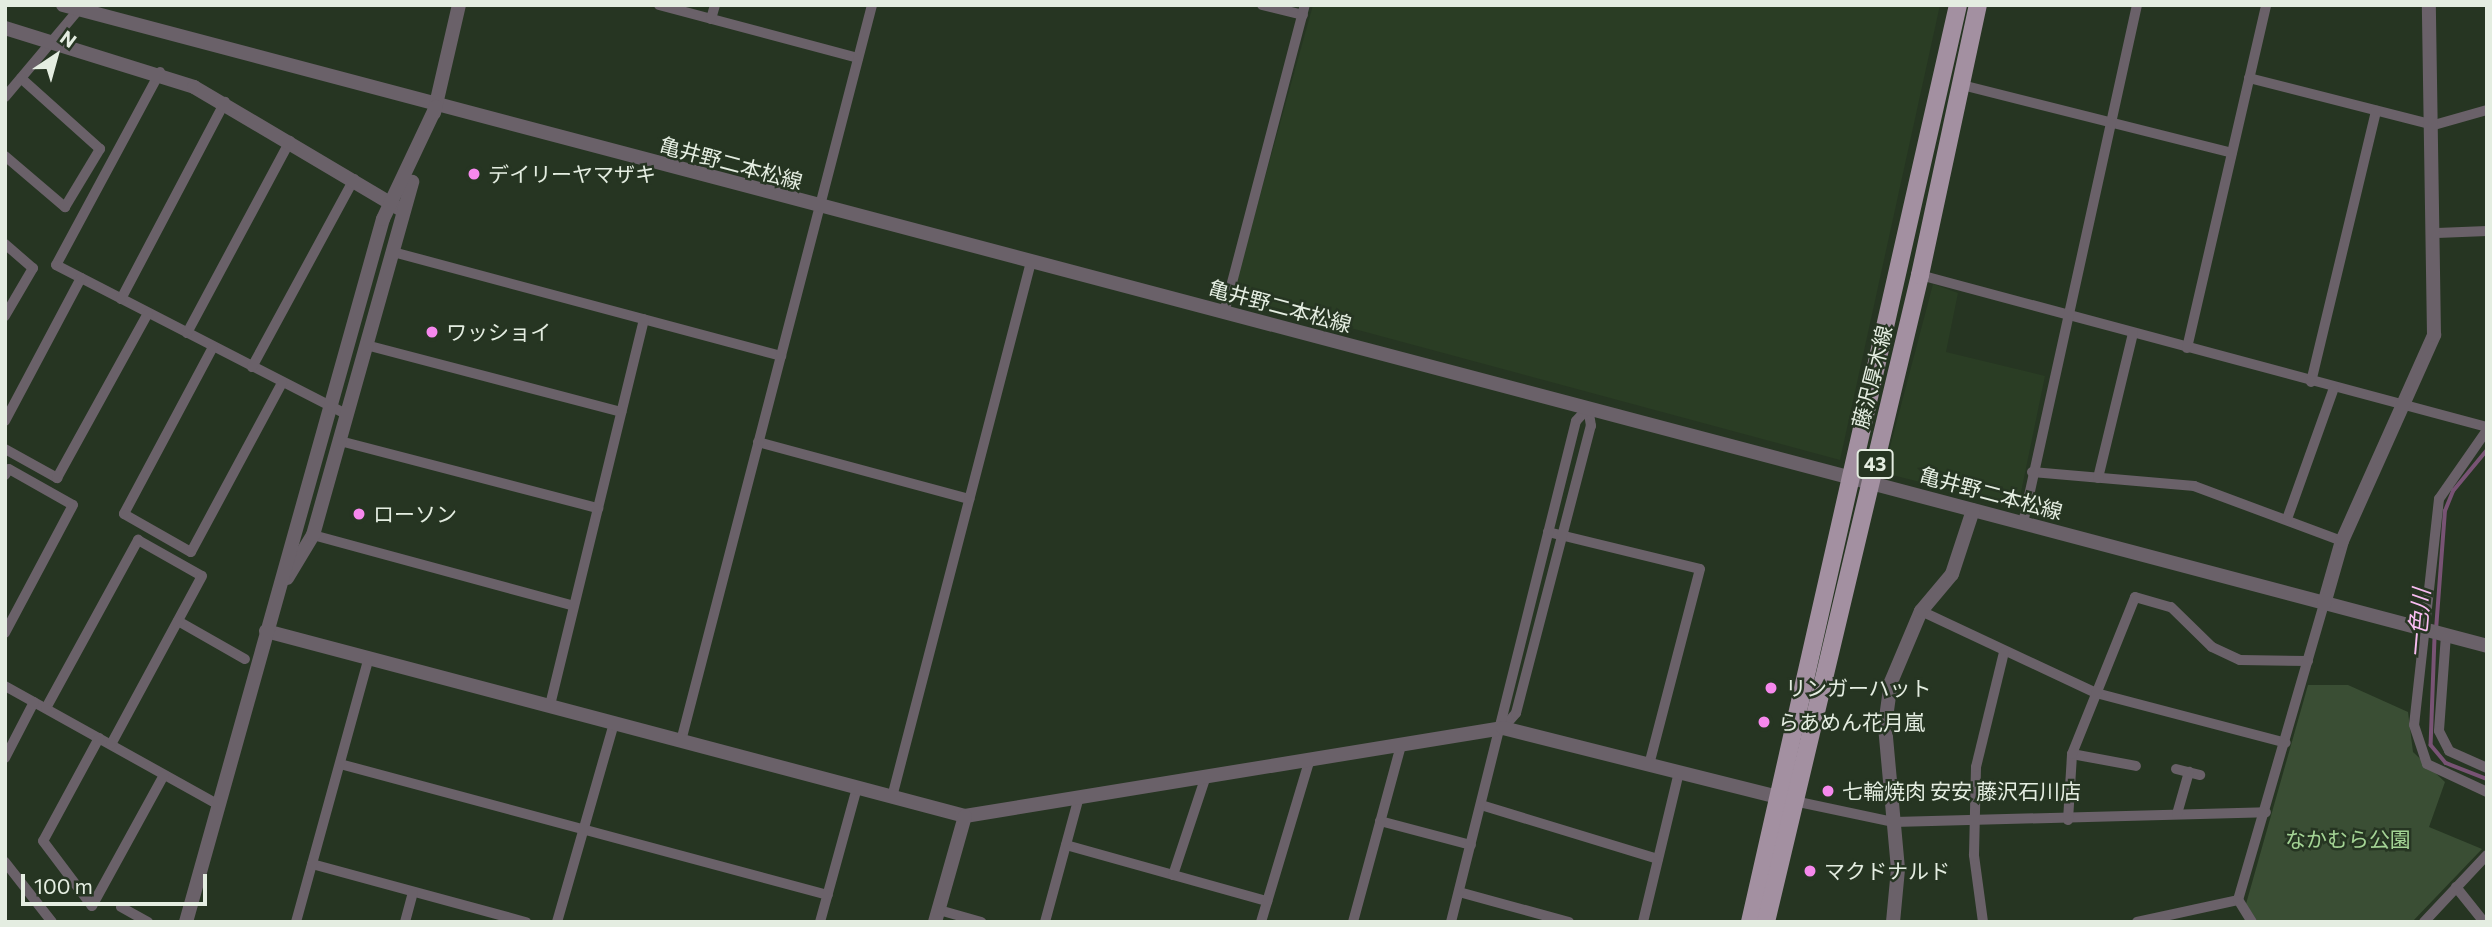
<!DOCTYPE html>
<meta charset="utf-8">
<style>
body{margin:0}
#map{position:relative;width:2492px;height:927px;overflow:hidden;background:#263522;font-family:Commissioner,"Noto Sans JP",sans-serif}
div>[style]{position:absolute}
.built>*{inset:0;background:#2a3d24}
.green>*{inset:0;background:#3a4e34}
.stream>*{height:3.5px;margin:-1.75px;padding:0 1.75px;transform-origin:1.75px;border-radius:1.75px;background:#785374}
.minor>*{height:10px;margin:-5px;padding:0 5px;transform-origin:5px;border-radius:5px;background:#6a6169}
.tertiary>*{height:14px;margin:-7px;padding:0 7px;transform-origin:7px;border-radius:7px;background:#6a6169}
.primary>*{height:18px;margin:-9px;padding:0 9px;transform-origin:9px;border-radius:9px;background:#a390a1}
.dots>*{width:19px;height:19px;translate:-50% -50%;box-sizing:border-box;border:4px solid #263522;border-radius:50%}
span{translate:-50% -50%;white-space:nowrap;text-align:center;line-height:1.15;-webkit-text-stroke:5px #263522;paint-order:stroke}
.shield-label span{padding:2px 5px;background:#263522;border:2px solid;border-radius:5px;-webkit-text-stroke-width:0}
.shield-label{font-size:19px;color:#e4ede1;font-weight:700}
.street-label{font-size:21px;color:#e4ede1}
.poi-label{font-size:21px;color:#e4ede1}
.left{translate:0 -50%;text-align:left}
.park-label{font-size:21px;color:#a4d495}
.water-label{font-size:23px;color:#f9bcf2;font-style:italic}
.frame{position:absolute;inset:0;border:7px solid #e4ede1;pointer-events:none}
.north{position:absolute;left:21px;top:21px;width:70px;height:70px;-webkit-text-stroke:5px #263522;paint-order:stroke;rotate:36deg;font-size:19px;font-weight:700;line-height:28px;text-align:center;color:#e4ede1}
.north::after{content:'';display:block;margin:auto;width:24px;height:32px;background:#e4ede1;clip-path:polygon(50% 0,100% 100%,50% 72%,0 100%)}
.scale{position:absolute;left:21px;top:874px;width:186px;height:32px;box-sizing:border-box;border:4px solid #e4ede1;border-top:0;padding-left:9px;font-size:21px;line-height:24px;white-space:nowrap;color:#e4ede1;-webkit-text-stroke:5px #263522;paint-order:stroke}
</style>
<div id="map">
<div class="built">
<i style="clip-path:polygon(1313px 5px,1940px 5px,1840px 460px,1232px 296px)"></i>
<i style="clip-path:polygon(1933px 284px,1958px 293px,1946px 352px,2045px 376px,2019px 502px,2012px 505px,1892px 475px,1885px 466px)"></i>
</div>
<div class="green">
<i style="clip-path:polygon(2308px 685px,2348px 685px,2408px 712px,2413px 752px,2445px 782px,2429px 827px,2482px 849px,2412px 922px,2258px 922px,2246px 904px)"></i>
</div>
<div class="stream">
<i style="left:2436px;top:630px;width:119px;rotate:-85.7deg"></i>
<i style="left:2445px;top:511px;width:22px;rotate:-68deg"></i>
<i style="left:2453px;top:491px;width:53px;rotate:-50.3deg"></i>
<i style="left:2435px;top:638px;width:107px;rotate:92.1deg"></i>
<i style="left:2431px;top:745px;width:23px;rotate:50deg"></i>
<i style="left:2446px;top:763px;width:44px;rotate:21.3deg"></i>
</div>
<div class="minor">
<i style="left:659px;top:5px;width:206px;rotate:14.9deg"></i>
<i style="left:1262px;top:5px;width:42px;rotate:13.7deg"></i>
<i style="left:711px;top:19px;width:15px;rotate:-74deg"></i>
<i style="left:160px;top:72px;width:219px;rotate:118.3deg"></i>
<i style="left:56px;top:265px;width:326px;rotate:27.2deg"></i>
<i style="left:2249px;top:78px;width:191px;rotate:14.3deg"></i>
<i style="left:2434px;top:125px;width:55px;rotate:-15.8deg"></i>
<i style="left:1962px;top:85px;width:278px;rotate:14.1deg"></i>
<i style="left:5px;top:97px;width:115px;rotate:-49.9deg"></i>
<i style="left:5px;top:156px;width:79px;rotate:40.4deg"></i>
<i style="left:65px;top:207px;width:68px;rotate:-58.9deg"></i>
<i style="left:100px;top:149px;width:106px;rotate:-138.1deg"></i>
<i style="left:2437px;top:233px;width:50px;rotate:-2.3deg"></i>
<i style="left:5px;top:244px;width:37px;rotate:41deg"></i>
<i style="left:33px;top:268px;width:56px;rotate:120.3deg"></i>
<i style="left:393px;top:252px;width:402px;rotate:15deg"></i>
<i style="left:1920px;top:275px;width:587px;rotate:15.01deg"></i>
<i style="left:121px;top:299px;width:223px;rotate:-62.2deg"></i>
<i style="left:1224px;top:313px;width:318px;rotate:-75.3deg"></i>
<i style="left:187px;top:333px;width:218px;rotate:-61.8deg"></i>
<i style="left:366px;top:345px;width:264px;rotate:14.7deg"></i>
<i style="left:213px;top:347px;width:189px;rotate:118.1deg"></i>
<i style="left:124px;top:514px;width:77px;rotate:29.6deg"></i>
<i style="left:191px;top:552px;width:192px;rotate:-61.7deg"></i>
<i style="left:2187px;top:348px;width:352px;rotate:-77deg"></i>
<i style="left:252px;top:367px;width:214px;rotate:-61.5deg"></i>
<i style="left:2311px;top:382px;width:279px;rotate:-76.5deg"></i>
<i style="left:5px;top:421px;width:162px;rotate:-62deg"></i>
<i style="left:2487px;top:430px;width:84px;rotate:124.8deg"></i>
<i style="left:2439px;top:499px;width:227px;rotate:96.3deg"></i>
<i style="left:2414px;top:725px;width:41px;rotate:71.6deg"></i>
<i style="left:2427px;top:764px;width:66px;rotate:25deg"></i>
<i style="left:340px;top:441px;width:267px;rotate:14.6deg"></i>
<i style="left:758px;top:442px;width:219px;rotate:15.1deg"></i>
<i style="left:5px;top:449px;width:60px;rotate:29.1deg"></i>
<i style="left:57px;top:478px;width:188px;rotate:-61.1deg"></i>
<i style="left:2032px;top:472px;width:163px;rotate:4.9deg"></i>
<i style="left:2194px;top:486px;width:158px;rotate:20.4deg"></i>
<i style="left:5px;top:475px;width:7px;rotate:-56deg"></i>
<i style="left:9px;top:469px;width:73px;rotate:29.4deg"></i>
<i style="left:73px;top:505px;width:145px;rotate:118deg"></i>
<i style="left:2098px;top:478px;width:149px;rotate:-76.4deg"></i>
<i style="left:2287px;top:519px;width:139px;rotate:-70.3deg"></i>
<i style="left:2023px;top:523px;width:530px;rotate:-77.59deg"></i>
<i style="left:1548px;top:532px;width:156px;rotate:13.7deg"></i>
<i style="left:1700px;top:569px;width:203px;rotate:104.6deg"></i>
<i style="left:313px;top:535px;width:270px;rotate:15.2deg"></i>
<i style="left:1921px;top:611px;width:193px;rotate:25.1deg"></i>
<i style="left:2096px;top:693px;width:196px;rotate:14.7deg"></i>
<i style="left:178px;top:621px;width:77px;rotate:29.6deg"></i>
<i style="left:2446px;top:635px;width:96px;rotate:94.2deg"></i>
<i style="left:2439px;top:731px;width:22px;rotate:63deg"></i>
<i style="left:2449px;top:751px;width:42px;rotate:24.1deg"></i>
<i style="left:5px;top:686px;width:245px;rotate:29.1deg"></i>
<i style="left:550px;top:705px;width:397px;rotate:-76.3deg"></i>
<i style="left:46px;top:708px;width:192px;rotate:-61.3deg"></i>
<i style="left:138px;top:540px;width:73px;rotate:29.4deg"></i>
<i style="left:202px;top:576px;width:191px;rotate:118.4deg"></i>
<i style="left:1503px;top:728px;width:20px;rotate:-49deg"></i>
<i style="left:1516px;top:713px;width:297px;rotate:-75.4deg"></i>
<i style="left:1591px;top:426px;width:18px;rotate:-99deg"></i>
<i style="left:99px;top:738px;width:117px;rotate:118.5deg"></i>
<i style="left:43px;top:841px;width:81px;rotate:53deg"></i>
<i style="left:92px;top:906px;width:149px;rotate:-61.2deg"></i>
<i style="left:681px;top:741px;width:760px;rotate:-75.45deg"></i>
<i style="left:2072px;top:754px;width:65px;rotate:10.6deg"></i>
<i style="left:5px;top:758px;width:63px;rotate:-62.6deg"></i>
<i style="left:340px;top:764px;width:505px;rotate:15.03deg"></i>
<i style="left:2176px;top:769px;width:25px;rotate:14deg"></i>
<i style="left:892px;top:797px;width:553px;rotate:-75.44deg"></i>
<i style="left:1794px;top:801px;width:102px;rotate:11.9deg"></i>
<i style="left:1894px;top:822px;width:372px;rotate:-1.5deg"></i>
<i style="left:1481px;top:805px;width:185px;rotate:17deg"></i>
<i style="left:2177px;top:814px;width:44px;rotate:-74.1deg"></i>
<i style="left:2068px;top:820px;width:66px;rotate:-86.5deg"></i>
<i style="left:2072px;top:754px;width:169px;rotate:-68.1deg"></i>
<i style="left:2135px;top:597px;width:37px;rotate:16deg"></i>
<i style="left:2171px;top:607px;width:57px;rotate:44.3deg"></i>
<i style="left:2212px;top:647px;width:31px;rotate:25deg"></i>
<i style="left:2240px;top:660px;width:68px;rotate:0.8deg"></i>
<i style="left:1380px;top:821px;width:94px;rotate:14.8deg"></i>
<i style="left:1066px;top:845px;width:209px;rotate:15.6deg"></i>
<i style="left:5px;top:862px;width:76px;rotate:51.9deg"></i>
<i style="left:312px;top:864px;width:222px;rotate:15.2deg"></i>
<i style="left:1173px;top:875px;width:104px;rotate:-71.6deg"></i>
<i style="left:2456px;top:887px;width:45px;rotate:51.3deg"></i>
<i style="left:1459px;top:892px;width:114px;rotate:15.3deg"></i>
<i style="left:121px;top:907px;width:31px;rotate:29deg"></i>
<i style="left:939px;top:910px;width:44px;rotate:15.9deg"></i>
<i style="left:296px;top:922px;width:275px;rotate:-74.6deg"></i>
<i style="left:405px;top:922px;width:30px;rotate:-75deg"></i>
<i style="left:557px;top:922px;width:207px;rotate:-74deg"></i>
<i style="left:820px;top:922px;width:139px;rotate:-74.6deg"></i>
<i style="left:1045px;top:922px;width:130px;rotate:-74.8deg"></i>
<i style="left:1261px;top:922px;width:170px;rotate:-73.3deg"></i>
<i style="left:1353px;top:922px;width:183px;rotate:-74.8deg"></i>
<i style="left:1451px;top:922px;width:516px;rotate:-75.99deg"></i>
<i style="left:1576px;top:421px;width:18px;rotate:-47deg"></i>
<i style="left:1643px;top:922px;width:154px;rotate:-76.5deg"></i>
<i style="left:1983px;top:922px;width:68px;rotate:-97.7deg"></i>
<i style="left:1974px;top:855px;width:88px;rotate:-88.7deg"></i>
<i style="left:1976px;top:767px;width:118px;rotate:-76.3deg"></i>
<i style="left:2137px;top:922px;width:103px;rotate:-12.3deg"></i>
<i style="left:2252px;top:922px;width:26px;rotate:-122deg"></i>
<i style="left:2238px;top:900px;width:308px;rotate:-73.8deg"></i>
<i style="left:2424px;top:922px;width:92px;rotate:-46.8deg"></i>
</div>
<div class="tertiary">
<i style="left:63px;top:5px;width:2507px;rotate:14.81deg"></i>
<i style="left:5px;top:28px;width:198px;rotate:17.3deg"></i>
<i style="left:194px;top:87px;width:238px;rotate:30.6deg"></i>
<i style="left:434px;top:113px;width:111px;rotate:-77deg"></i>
<i style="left:287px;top:578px;width:50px;rotate:-58.8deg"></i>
<i style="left:313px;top:535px;width:367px;rotate:-74.3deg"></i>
<i style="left:2324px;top:604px;width:66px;rotate:-74.1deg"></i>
<i style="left:2342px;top:541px;width:226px;rotate:-65.9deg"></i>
<i style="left:2434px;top:335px;width:330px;rotate:-90.9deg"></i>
<i style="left:266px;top:631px;width:723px;rotate:14.82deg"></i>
<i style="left:965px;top:816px;width:545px;rotate:-9.29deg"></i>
<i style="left:1503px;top:728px;width:292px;rotate:14.1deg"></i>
<i style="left:186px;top:922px;width:730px;rotate:-74.35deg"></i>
<i style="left:383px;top:219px;width:124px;rotate:-64.7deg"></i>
<i style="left:935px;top:922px;width:110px;rotate:-74.2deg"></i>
<i style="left:1893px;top:922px;width:53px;rotate:-84.6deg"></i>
<i style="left:1898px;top:869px;width:145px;rotate:-95.2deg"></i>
<i style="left:1885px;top:725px;width:43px;rotate:-82.1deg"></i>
<i style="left:1891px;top:682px;width:77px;rotate:-67.1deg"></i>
<i style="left:1921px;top:611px;width:48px;rotate:-50deg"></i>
<i style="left:1952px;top:574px;width:67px;rotate:-71.8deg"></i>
</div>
<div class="primary">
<i style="left:1750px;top:922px;width:940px;rotate:-77.22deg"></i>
<i style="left:1766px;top:922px;width:665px;rotate:-76.61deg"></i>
<i style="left:1920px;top:275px;width:276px;rotate:-77.9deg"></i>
</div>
<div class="dots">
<i style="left:474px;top:174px;background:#f688ed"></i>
<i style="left:432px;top:332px;background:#f688ed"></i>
<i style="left:359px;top:514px;background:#f688ed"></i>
<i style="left:1771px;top:688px;background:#f688ed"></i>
<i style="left:1764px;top:722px;background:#f688ed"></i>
<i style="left:1828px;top:791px;background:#f688ed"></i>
<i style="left:1810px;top:871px;background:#f688ed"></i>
</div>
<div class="shield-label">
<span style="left:1875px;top:464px">43</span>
</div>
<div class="street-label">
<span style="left:731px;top:163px;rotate:15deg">亀井野二本松線</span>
<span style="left:1280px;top:306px;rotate:15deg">亀井野二本松線</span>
<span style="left:1872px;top:377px;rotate:-76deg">藤沢厚木線</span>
<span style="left:1991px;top:493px;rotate:15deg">亀井野二本松線</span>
</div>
<div class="poi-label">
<span class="left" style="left:488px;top:174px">デイリーヤマザキ</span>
<span class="left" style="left:446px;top:332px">ワッショイ</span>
<span class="left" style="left:373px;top:514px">ローソン</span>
<span class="left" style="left:1785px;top:688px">リンガーハット</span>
<span class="left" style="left:1778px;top:722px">らあめん花月嵐</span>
<span class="left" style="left:1842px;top:791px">七輪焼肉 安安 藤沢石川店</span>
<span class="left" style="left:1824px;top:871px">マクドナルド</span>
</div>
<div class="park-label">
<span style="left:2348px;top:839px">なかむら公園</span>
</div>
<div class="water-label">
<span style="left:2418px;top:623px;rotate:-85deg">一色川</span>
</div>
<div class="frame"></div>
<div class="north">N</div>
<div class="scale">100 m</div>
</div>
